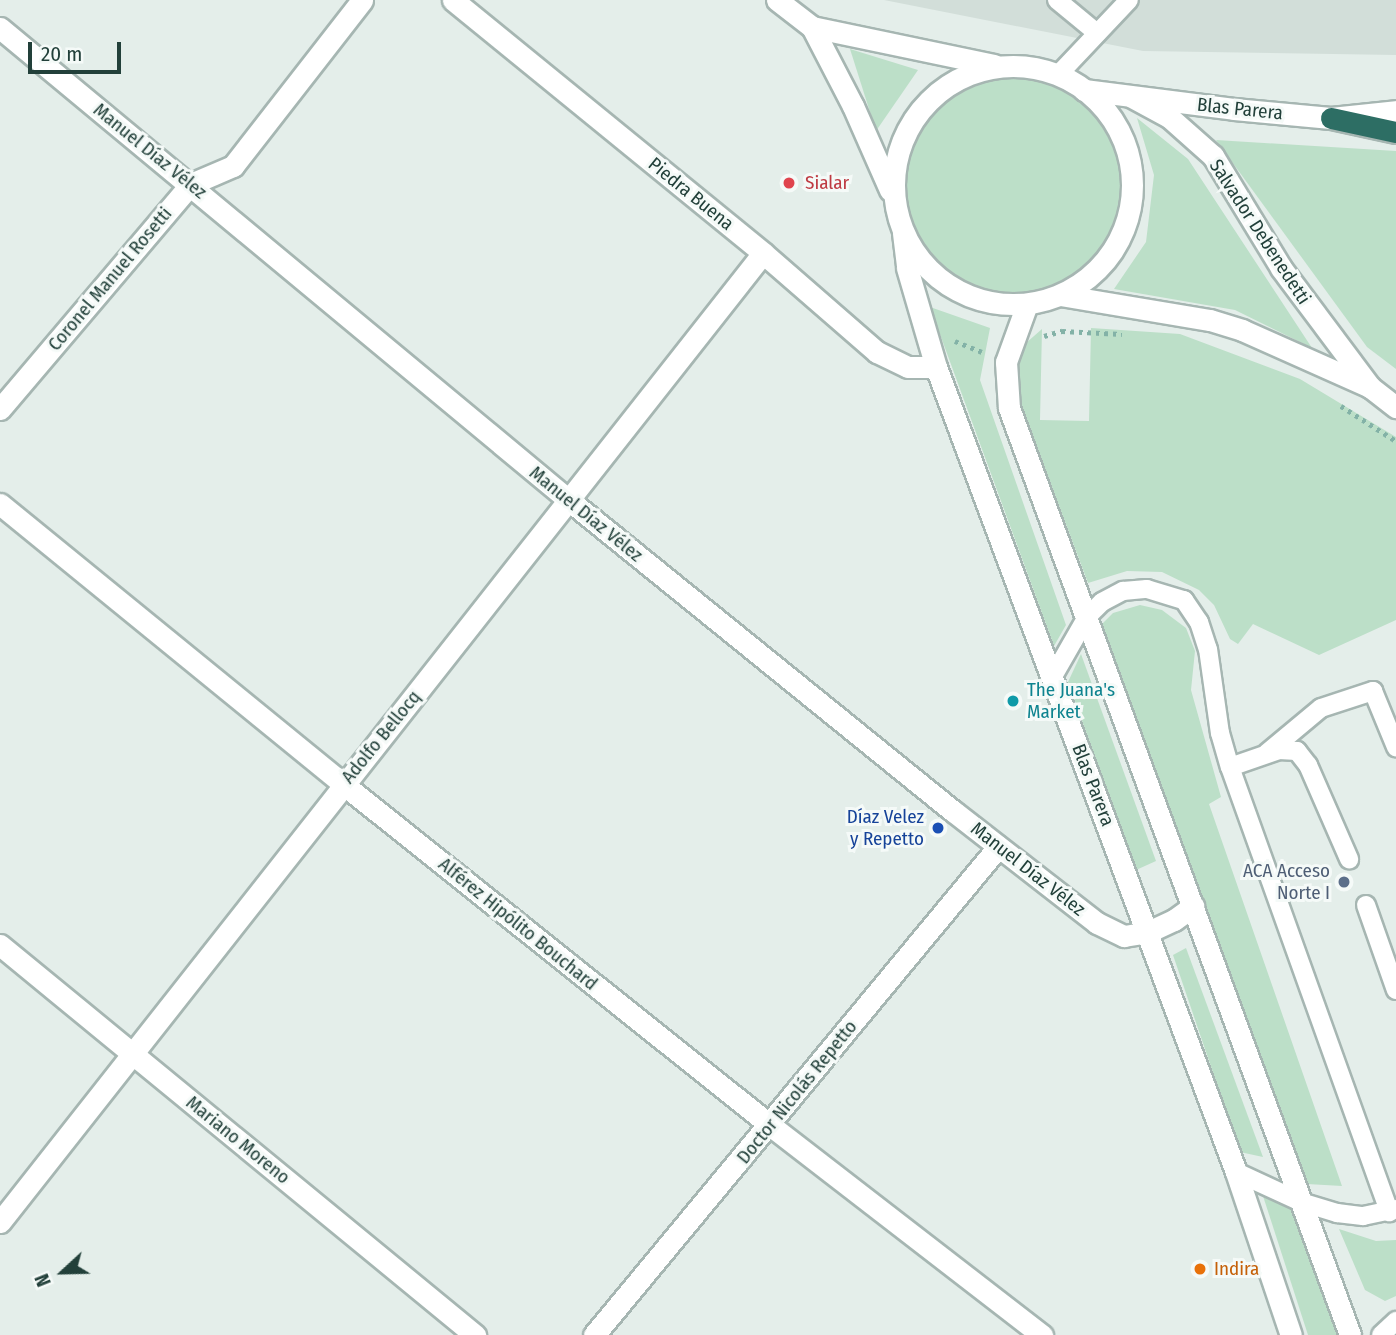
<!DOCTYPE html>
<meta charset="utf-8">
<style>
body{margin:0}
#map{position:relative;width:1396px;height:1335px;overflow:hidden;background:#e4eeea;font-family:"Fira Sans Condensed",sans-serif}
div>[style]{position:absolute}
.built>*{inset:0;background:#d2ded9}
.green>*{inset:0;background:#bcdfc8}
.round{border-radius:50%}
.path>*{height:4.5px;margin-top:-2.25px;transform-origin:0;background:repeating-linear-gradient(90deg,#83b2a7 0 3.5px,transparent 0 8.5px)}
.roads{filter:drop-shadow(2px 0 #a6b6b2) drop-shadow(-2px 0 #a6b6b2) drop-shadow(0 2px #a6b6b2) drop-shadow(0 -2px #a6b6b2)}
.lane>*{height:18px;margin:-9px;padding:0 9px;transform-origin:9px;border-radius:9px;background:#fff}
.street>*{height:21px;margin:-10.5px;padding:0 10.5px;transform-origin:10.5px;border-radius:10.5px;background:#fff}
.secondary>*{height:21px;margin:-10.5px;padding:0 10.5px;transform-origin:10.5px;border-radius:10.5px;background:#fff}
.secondary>.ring{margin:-10.5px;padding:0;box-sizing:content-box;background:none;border:21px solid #fff;border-radius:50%}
.highway>*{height:21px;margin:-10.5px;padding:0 10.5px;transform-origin:10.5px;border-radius:10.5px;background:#2d6e64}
.dots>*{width:19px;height:19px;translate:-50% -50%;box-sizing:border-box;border:4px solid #f5faf8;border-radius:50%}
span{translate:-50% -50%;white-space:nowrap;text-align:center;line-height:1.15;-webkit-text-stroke:6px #f5faf8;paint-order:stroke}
.street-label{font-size:19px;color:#22403a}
.health-label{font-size:19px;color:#be3a42}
.left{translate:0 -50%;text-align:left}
.culture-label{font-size:19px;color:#0d838f}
.transit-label{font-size:19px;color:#164399}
.right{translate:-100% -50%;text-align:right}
.service-label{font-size:19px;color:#4e5e75}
.food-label{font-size:19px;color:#c56008}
.north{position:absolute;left:28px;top:1237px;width:70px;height:70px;-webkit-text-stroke:5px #f5faf8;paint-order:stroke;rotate:248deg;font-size:19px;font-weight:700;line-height:28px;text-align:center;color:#22403a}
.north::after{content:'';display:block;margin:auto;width:24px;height:32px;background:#22403a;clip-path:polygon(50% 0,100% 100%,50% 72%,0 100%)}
.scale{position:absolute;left:28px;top:42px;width:93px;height:32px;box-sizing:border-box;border:4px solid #22403a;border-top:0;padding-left:9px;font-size:21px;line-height:24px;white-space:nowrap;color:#22403a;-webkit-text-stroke:5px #f5faf8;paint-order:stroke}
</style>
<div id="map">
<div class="built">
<i style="clip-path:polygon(884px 0,1396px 0,1396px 55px,1143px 51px)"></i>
</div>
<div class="green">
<i style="clip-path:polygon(850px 49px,918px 70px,876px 131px)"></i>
<i class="round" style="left:894px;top:66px;width:238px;height:238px"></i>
<i style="clip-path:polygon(1137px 118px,1188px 159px,1312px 348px,1235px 310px,1114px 289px,1146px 242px,1154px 175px)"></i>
<i style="clip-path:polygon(1216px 140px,1396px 151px,1396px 369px,1367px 347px)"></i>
<i style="clip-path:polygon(930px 307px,990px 328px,980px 380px,1066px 625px,1054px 646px)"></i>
<i style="clip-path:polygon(1091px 328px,1180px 334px,1300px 379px,1396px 437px,1396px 620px,1319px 655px,1253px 624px,1238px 644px,1230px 639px,1214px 605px,1199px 590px,1162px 572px,1127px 571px,1088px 583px,1011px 378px,1018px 350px,1042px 329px,1040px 420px,1089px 421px)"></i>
<i style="clip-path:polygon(1140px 605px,1162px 610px,1186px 628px,1195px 651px,1191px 690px,1221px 797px,1209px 804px,1342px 1186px,1307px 1184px,1100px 626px,1113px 613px)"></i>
<i style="clip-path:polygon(1081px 654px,1156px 861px,1136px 870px,1068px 682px)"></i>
<i style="clip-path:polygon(1186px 948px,1263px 1157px,1240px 1152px,1173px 955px)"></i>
<i style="clip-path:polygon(1263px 1196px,1288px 1199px,1337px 1335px,1308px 1335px)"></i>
<i style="clip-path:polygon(1339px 1229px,1376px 1241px,1396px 1240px,1396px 1296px,1385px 1301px,1365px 1290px)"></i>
</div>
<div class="path">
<i style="left:1044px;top:336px;width:19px;rotate:-16deg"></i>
<i style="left:1062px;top:331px;width:60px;rotate:2.9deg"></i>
<i style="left:955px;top:341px;width:29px;rotate:22deg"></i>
<i style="left:1341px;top:406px;width:65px;rotate:32.5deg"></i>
</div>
<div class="roads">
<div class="lane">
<i style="left:1057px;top:0;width:52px;rotate:39.5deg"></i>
<i style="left:1058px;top:75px;width:103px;rotate:-46.6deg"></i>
<i style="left:1052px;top:678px;width:70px;rotate:-60.2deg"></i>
<i style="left:1087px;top:617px;width:21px;rotate:-45deg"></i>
<i style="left:1102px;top:602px;width:24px;rotate:-28deg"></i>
<i style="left:1123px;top:591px;width:24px;rotate:-5deg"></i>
<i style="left:1147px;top:589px;width:39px;rotate:17deg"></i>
<i style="left:1184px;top:600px;width:27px;rotate:56deg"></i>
<i style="left:1199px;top:622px;width:28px;rotate:72deg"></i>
<i style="left:1208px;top:649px;width:85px;rotate:81.9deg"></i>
<i style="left:1220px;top:733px;width:35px;rotate:74deg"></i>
<i style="left:1230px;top:767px;width:473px;rotate:70.3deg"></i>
<i style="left:1267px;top:753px;width:70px;rotate:-39.8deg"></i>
<i style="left:1321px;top:708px;width:55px;rotate:-18.1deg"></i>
<i style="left:1373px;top:691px;width:61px;rotate:67.7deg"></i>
<i style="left:1230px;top:767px;width:52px;rotate:-19.1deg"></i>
<i style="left:1279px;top:750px;width:18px;rotate:3deg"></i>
<i style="left:1297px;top:751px;width:18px;rotate:52deg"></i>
<i style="left:1308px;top:765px;width:103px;rotate:66.4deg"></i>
<i style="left:1366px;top:905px;width:90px;rotate:70.6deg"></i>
<i style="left:1236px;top:1172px;width:72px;rotate:24.8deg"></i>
<i style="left:1301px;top:1202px;width:38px;rotate:17deg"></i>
<i style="left:1337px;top:1213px;width:26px;rotate:7deg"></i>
<i style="left:1363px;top:1216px;width:34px;rotate:-12deg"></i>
<i style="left:1381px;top:1335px;width:21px;rotate:-43deg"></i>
</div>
<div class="street">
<i style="left:453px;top:0;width:400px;rotate:39.2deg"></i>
<i style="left:763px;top:253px;width:151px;rotate:41deg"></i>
<i style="left:877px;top:352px;width:34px;rotate:26deg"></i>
<i style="left:908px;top:367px;width:28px"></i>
<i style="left:0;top:28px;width:741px;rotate:39.69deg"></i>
<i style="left:570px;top:501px;width:493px;rotate:39deg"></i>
<i style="left:953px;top:811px;width:182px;rotate:37.9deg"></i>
<i style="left:1097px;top:923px;width:30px;rotate:26deg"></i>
<i style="left:1124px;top:936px;width:24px;rotate:-9deg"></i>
<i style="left:1148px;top:932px;width:29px;rotate:-25deg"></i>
<i style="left:1174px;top:920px;width:24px;rotate:-36deg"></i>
<i style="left:0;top:409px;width:295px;rotate:-49.7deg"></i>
<i style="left:191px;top:184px;width:46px;rotate:-23.2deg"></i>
<i style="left:233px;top:166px;width:210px;rotate:-52.1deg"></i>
<i style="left:0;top:504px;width:443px;rotate:39.2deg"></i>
<i style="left:343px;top:784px;width:546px;rotate:38.61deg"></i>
<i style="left:770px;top:1125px;width:344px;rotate:37.7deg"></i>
<i style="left:0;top:945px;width:615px;rotate:39.39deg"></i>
<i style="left:0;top:1222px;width:1233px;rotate:-51.78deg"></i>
<i style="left:594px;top:1335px;width:634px;rotate:-50.38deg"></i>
</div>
<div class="secondary">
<i style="left:777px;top:0;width:44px;rotate:37.6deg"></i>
<i style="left:812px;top:27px;width:89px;rotate:62.6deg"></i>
<i style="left:853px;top:106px;width:92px;rotate:66.2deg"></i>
<i style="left:812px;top:27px;width:186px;rotate:11.8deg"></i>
<i class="ring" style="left:894px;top:66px;width:217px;height:217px"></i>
<i style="left:1084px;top:90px;width:151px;rotate:7.2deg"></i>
<i style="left:1234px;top:109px;width:97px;rotate:5.3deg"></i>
<i style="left:1331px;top:118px;width:65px;rotate:-6.1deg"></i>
<i style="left:1132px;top:97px;width:42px;rotate:28.4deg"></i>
<i style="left:1169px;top:117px;width:59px;rotate:41.6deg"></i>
<i style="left:1213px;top:156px;width:131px;rotate:58.7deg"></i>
<i style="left:1281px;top:268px;width:149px;rotate:53.2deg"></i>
<i style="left:903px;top:233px;width:35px;rotate:83deg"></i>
<i style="left:907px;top:268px;width:103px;rotate:73.7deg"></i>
<i style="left:936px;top:367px;width:859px;rotate:69.56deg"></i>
<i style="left:1236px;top:1172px;width:172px;rotate:71.4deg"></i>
<i style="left:1060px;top:295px;width:152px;rotate:9.5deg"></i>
<i style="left:1210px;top:320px;width:34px;rotate:17deg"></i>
<i style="left:1242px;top:330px;width:140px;rotate:24deg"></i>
<i style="left:1370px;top:387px;width:33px;rotate:38deg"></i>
<i style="left:1027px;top:304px;width:62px;rotate:109.9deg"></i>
<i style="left:1006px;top:362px;width:46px;rotate:86.3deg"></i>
<i style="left:1009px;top:408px;width:988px;rotate:69.8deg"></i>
</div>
<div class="highway">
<i style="left:1331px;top:118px;width:66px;rotate:12.2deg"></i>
</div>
</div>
<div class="dots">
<i style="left:789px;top:183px;background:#e0444e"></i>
<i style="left:1013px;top:701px;background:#0f9aa8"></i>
<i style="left:938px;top:828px;background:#1a4fb4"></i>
<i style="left:1344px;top:882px;background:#5c6f8a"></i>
<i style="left:1200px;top:1269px;background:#e8710a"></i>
</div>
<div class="street-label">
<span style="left:1240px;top:109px;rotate:6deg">Blas Parera</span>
<span style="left:150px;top:151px;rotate:39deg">Manuel Díaz Vélez</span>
<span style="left:691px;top:194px;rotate:39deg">Piedra Buena</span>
<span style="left:1260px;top:232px;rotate:57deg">Salvador Debenedetti</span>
<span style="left:110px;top:279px;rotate:-50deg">Coronel Manuel Rosetti</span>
<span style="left:586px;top:514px;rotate:39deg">Manuel Díaz Vélez</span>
<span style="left:381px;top:737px;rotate:-51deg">Adolfo Bellocq</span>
<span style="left:1093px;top:785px;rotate:69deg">Blas Parera</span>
<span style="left:1028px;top:869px;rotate:38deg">Manuel Díaz Vélez</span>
<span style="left:518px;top:924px;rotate:39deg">Alférez Hipólito Bouchard</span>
<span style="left:797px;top:1092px;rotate:-51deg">Doctor Nicolás Repetto</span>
<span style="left:238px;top:1140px;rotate:39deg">Mariano Moreno</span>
</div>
<div class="health-label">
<span class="left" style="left:805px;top:183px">Sialar</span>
</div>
<div class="culture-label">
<span class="left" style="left:1027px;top:701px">The Juana's<br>Market</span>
</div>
<div class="transit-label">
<span class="right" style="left:924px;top:828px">Díaz Velez<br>y Repetto</span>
</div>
<div class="service-label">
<span class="right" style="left:1330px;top:882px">ACA Acceso<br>Norte I</span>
</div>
<div class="food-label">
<span class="left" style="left:1214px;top:1269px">Indira</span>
</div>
<div class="north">N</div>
<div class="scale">20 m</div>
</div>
